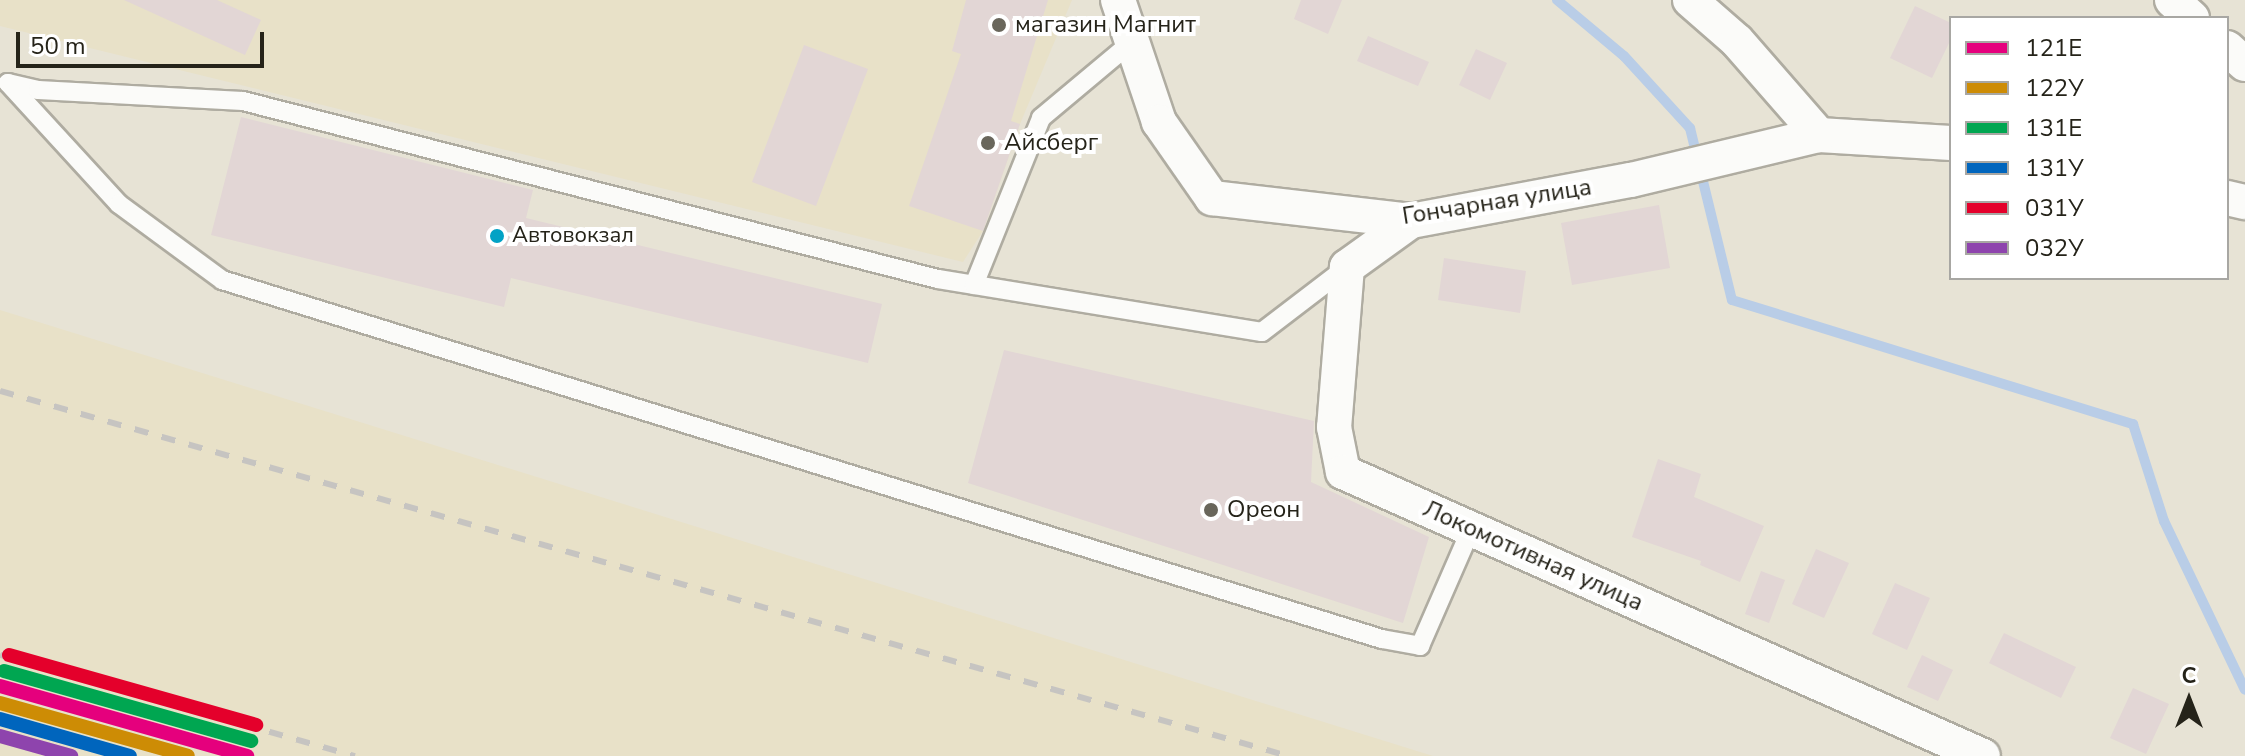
<!DOCTYPE html>
<meta charset="utf-8">
<style>
body{margin:0}
#map{position:relative;width:2245px;height:756px;overflow:hidden;background:#e7e3d5;font-family:"Nunito Sans",sans-serif}
div>[style]{position:absolute}
.built>*{inset:0;background:#e8e1c8}
.stream>*{height:10px;margin:-5px;padding:0 5px;transform-origin:5px;border-radius:5px;background:#b9cde7}
.building>*{inset:0;background:#e2d6d5}
.roads{filter:drop-shadow(2px 0 #afaca1) drop-shadow(-2px 0 #afaca1) drop-shadow(0 2px #afaca1) drop-shadow(0 -2px #afaca1)}
.service>*{height:18px;margin:-9px;padding:0 9px;transform-origin:9px;border-radius:9px;background:#fbfbf9}
.minor>*{height:34px;margin:-17px;padding:0 17px;transform-origin:17px;border-radius:17px;background:#fbfbf9}
.rail>*{height:6px;margin-top:-3px;transform-origin:0;background:repeating-linear-gradient(90deg,#c6c4c1 0 14px,transparent 0 28px)}
.rail-1>*{height:14px;margin:-7px;padding:0 7px;transform-origin:7px;border-radius:7px;background:#e5007d}
.rail-2>*{height:14px;margin:-7px;padding:0 7px;transform-origin:7px;border-radius:7px;background:#cd8c05}
.rail-3>*{height:14px;margin:-7px;padding:0 7px;transform-origin:7px;border-radius:7px;background:#00a651}
.rail-4>*{height:14px;margin:-7px;padding:0 7px;transform-origin:7px;border-radius:7px;background:#0065bd}
.rail-5>*{height:14px;margin:-7px;padding:0 7px;transform-origin:7px;border-radius:7px;background:#e4002b}
.rail-6>*{height:14px;margin:-7px;padding:0 7px;transform-origin:7px;border-radius:7px;background:#8e44ad}
.dots>*{width:22px;height:22px;translate:-50% -50%;box-sizing:border-box;border:4px solid #fff;border-radius:50%}
span{translate:-50% -50%;white-space:nowrap;text-align:center;line-height:1.15;-webkit-text-stroke:8px #fff;paint-order:stroke}
.bus-label{font-size:22px;color:#252319}
.left{translate:0 -50%;text-align:left}
.poi-label{font-size:24px;color:#252319}
.street-label{font-size:24px;color:#252319}
.legend{position:absolute;left:1949px;top:16px;width:280px;height:264px;box-sizing:border-box;background:#fff;border:2px solid #a8a7a3;margin:0;padding:10px 14px;list-style:none;font-size:24px;color:#252319}
.legend li{display:flex;align-items:center;gap:16px;height:40px}
.legend b{width:40px;border:2px solid #a8a7a3}
.north{position:absolute;left:2149px;top:660px;width:80px;height:80px;-webkit-text-stroke:6px #fff;paint-order:stroke;rotate:0deg;font-size:22px;font-weight:700;line-height:32px;text-align:center;color:#252319}
.north::after{content:'';display:block;margin:auto;width:28px;height:36px;background:#252319;clip-path:polygon(50% 0,100% 100%,50% 72%,0 100%)}
.scale{position:absolute;left:16px;top:32px;width:248px;height:36px;box-sizing:border-box;border:4px solid #252319;border-top:0;padding-left:10px;font-size:24px;line-height:28px;white-space:nowrap;color:#252319;-webkit-text-stroke:6px #fff;paint-order:stroke}
</style>
<div id="map">
<div class="built">
<i style="clip-path:polygon(0 0,1072px 0,1020px 124px,983px 231px,963px 262px,0 26px)"></i>
<i style="clip-path:polygon(0 310px,1433px 756px,0 756px)"></i>
</div>
<div class="stream">
<i style="left:1557px;top:0;width:87px;rotate:39.9deg"></i>
<i style="left:1624px;top:56px;width:98px;rotate:47.5deg"></i>
<i style="left:1690px;top:128px;width:177px;rotate:76.3deg"></i>
<i style="left:1732px;top:300px;width:420px;rotate:17.2deg"></i>
<i style="left:2133px;top:424px;width:102px;rotate:72.3deg"></i>
<i style="left:2164px;top:521px;width:187px;rotate:64.4deg"></i>
</div>
<div class="building">
<i style="clip-path:polygon(124px 0,217px 0,261px 20px,245px 55px)"></i>
<i style="clip-path:polygon(966px 0,1048px 0,1011px 121px,1020px 124px,983px 231px,909px 206px,961px 54px,952px 51px)"></i>
<i style="clip-path:polygon(1301px 0,1342px 0,1328px 34px,1294px 19px)"></i>
<i style="clip-path:polygon(1915px 6px,1951px 23px,1951px 39px,1932px 78px,1890px 58px)"></i>
<i style="clip-path:polygon(1368px 36px,1429px 62px,1418px 86px,1357px 61px)"></i>
<i style="clip-path:polygon(804px 45px,868px 69px,816px 206px,752px 182px)"></i>
<i style="clip-path:polygon(1476px 49px,1507px 63px,1490px 100px,1459px 85px)"></i>
<i style="clip-path:polygon(241px 117px,533px 190px,526px 218px,882px 304px,868px 363px,511px 278px,504px 307px,211px 235px)"></i>
<i style="clip-path:polygon(1659px 205px,1670px 268px,1572px 285px,1561px 223px)"></i>
<i style="clip-path:polygon(1444px 258px,1526px 271px,1520px 313px,1438px 300px)"></i>
<i style="clip-path:polygon(1004px 350px,1314px 421px,1311px 482px,1429px 537px,1403px 623px,968px 483px)"></i>
<i style="clip-path:polygon(1658px 459px,1701px 474px,1694px 497px,1764px 526px,1740px 582px,1700px 565px,1701px 561px,1632px 537px)"></i>
<i style="clip-path:polygon(1816px 549px,1849px 563px,1824px 618px,1792px 604px)"></i>
<i style="clip-path:polygon(1761px 571px,1785px 580px,1769px 623px,1745px 614px)"></i>
<i style="clip-path:polygon(1895px 583px,1930px 598px,1907px 650px,1872px 634px)"></i>
<i style="clip-path:polygon(2004px 633px,2076px 667px,2061px 698px,1989px 663px)"></i>
<i style="clip-path:polygon(1922px 655px,1953px 670px,1938px 701px,1907px 687px)"></i>
<i style="clip-path:polygon(2133px 688px,2169px 704px,2146px 754px,2110px 738px)"></i>
</div>
<div class="roads">
<div class="service">
<i style="left:8px;top:83px;width:164px;rotate:47.5deg"></i>
<i style="left:119px;top:204px;width:128px;rotate:36.4deg"></i>
<i style="left:222px;top:280px;width:1214px;rotate:17.2deg"></i>
<i style="left:1382px;top:639px;width:39px;rotate:10deg"></i>
<i style="left:1420px;top:646px;width:128px;rotate:-66.4deg"></i>
<i style="left:8px;top:83px;width:31px;rotate:13deg"></i>
<i style="left:38px;top:90px;width:205px;rotate:3.1deg"></i>
<i style="left:243px;top:101px;width:717px;rotate:14.37deg"></i>
<i style="left:938px;top:279px;width:328px;rotate:9.3deg"></i>
<i style="left:1262px;top:332px;width:107px;rotate:-37.4deg"></i>
<i style="left:974px;top:285px;width:180px;rotate:-68.1deg"></i>
<i style="left:1041px;top:118px;width:119px;rotate:-39.9deg"></i>
</div>
<div class="minor">
<i style="left:1118px;top:0;width:129px;rotate:71.4deg"></i>
<i style="left:1159px;top:122px;width:93px;rotate:55.1deg"></i>
<i style="left:1212px;top:198px;width:200px;rotate:6.6deg"></i>
<i style="left:1411px;top:221px;width:224px;rotate:-10.6deg"></i>
<i style="left:1631px;top:180px;width:193px;rotate:-13.5deg"></i>
<i style="left:1819px;top:135px;width:132px;rotate:3.5deg"></i>
<i style="left:1690px;top:0;width:62px;rotate:41.1deg"></i>
<i style="left:1737px;top:41px;width:125px;rotate:48.9deg"></i>
<i style="left:2172px;top:0;width:27px;rotate:42deg"></i>
<i style="left:2227px;top:48px;width:24px;rotate:42deg"></i>
<i style="left:2227px;top:198px;width:18px;rotate:13deg"></i>
<i style="left:1411px;top:221px;width:79px;rotate:144.3deg"></i>
<i style="left:1347px;top:267px;width:161px;rotate:94.6deg"></i>
<i style="left:1334px;top:427px;width:46px;rotate:78.7deg"></i>
<i style="left:1343px;top:472px;width:700px;rotate:23.93deg"></i>
</div>
</div>
<div class="rail">
<i style="left:0;top:391px;width:1339px;rotate:15.82deg"></i>
<i style="left:0;top:655px;width:369px;rotate:15.9deg"></i>
</div>
<div class="rail-1">
<i style="left:0;top:686px;width:257px;rotate:15.8deg"></i>
</div>
<div class="rail-2">
<i style="left:0;top:703px;width:195px;rotate:15.7deg"></i>
</div>
<div class="rail-3">
<i style="left:4px;top:671px;width:257px;rotate:15.8deg"></i>
</div>
<div class="rail-4">
<i style="left:0;top:719px;width:135px;rotate:15.9deg"></i>
</div>
<div class="rail-5">
<i style="left:9px;top:655px;width:257px;rotate:15.8deg"></i>
</div>
<div class="rail-6">
<i style="left:0;top:736px;width:74px;rotate:15.7deg"></i>
</div>
<div class="dots">
<i style="left:999px;top:25px;background:#69665b"></i>
<i style="left:988px;top:143px;background:#69665b"></i>
<i style="left:497px;top:236px;background:#02a2c5"></i>
<i style="left:1211px;top:510px;background:#69665b"></i>
</div>
<div class="bus-label">
<span class="left" style="left:512px;top:236px">Автовокзал</span>
</div>
<div class="poi-label">
<span class="left" style="left:1015px;top:25px">магазин Магнит</span>
<span class="left" style="left:1004px;top:143px">Айсберг</span>
<span class="left" style="left:1227px;top:510px">Ореон</span>
</div>
<div class="street-label">
<span style="left:1497px;top:202px;rotate:-9deg">Гончарная улица</span>
<span style="left:1533px;top:556px;rotate:24deg">Локомотивная улица</span>
</div>
<ul class="legend">
<li><b style="height:10px;background:#e5007d"></b>121Е</li>
<li><b style="height:10px;background:#cd8c05"></b>122У</li>
<li><b style="height:10px;background:#00a651"></b>131Е</li>
<li><b style="height:10px;background:#0065bd"></b>131У</li>
<li><b style="height:10px;background:#e4002b"></b>031У</li>
<li><b style="height:10px;background:#8e44ad"></b>032У</li>
</ul>
<div class="north">С</div>
<div class="scale">50 m</div>
</div>
